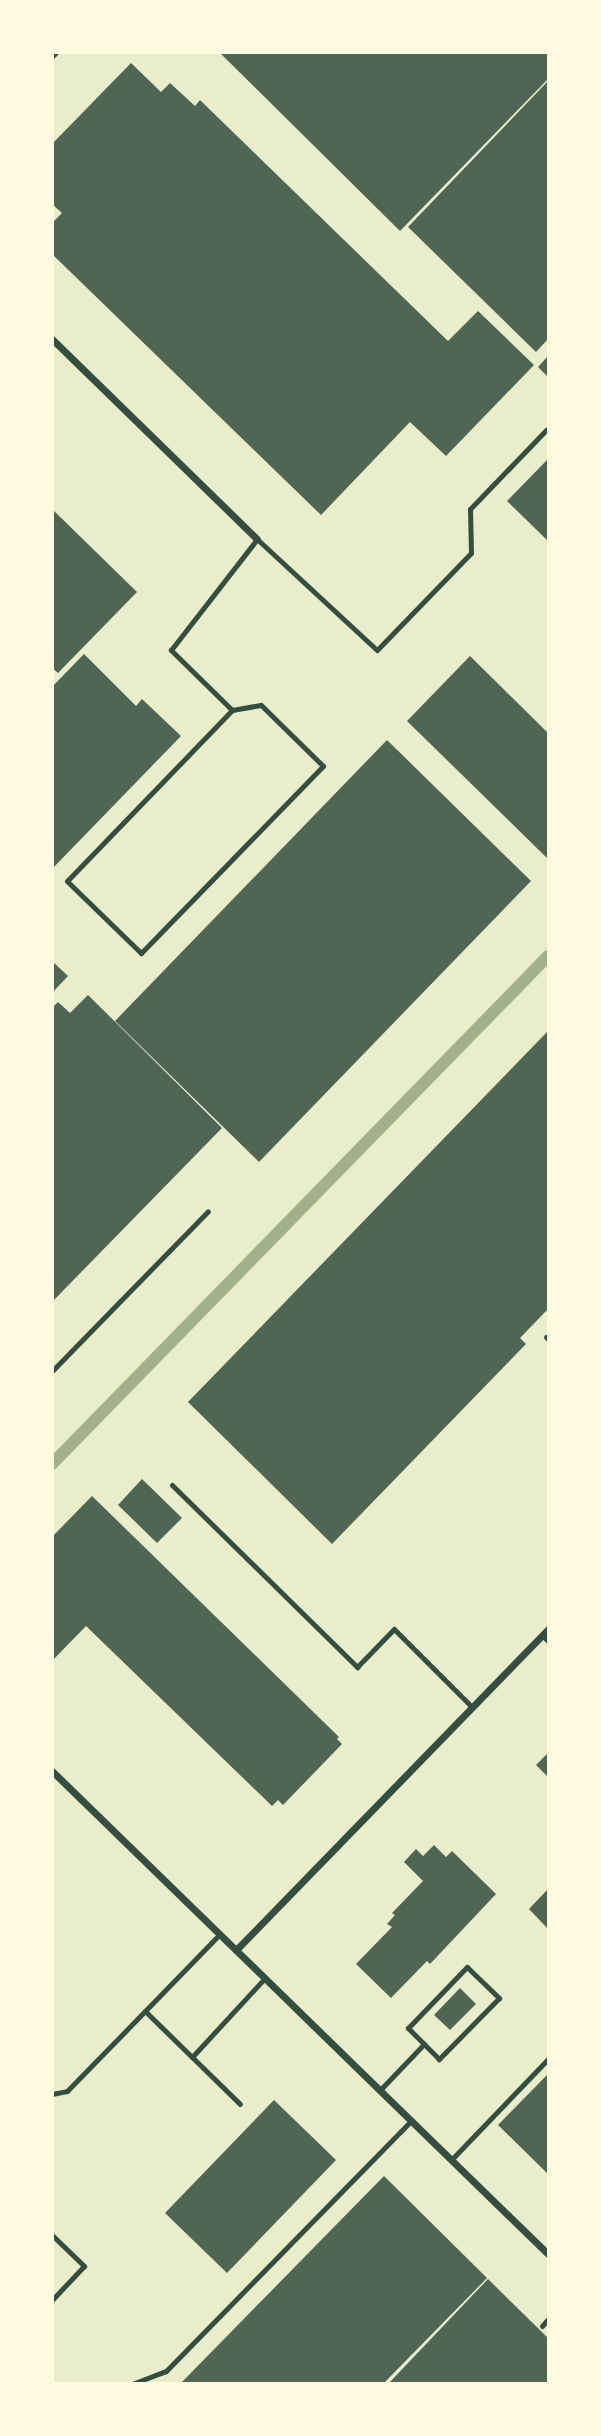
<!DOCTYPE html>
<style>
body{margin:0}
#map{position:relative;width:601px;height:2436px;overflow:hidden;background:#e9edc9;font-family:"Asap Condensed",sans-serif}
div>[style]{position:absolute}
.stream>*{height:12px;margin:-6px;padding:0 6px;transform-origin:6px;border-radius:6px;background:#a3b18a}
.building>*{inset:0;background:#4f6655}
.service>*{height:5px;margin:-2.5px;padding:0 2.5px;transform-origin:2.5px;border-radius:2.5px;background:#344e41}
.minor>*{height:7px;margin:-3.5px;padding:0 3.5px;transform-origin:3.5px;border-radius:3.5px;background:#344e41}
span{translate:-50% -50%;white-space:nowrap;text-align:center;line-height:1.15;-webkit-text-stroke:6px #fefae0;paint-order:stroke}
.frame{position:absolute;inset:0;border:54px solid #fefae0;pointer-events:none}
</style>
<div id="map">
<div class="stream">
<i style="left:52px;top:1464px;width:710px;rotate:-45.68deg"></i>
</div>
<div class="building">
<i style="clip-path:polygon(219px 52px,548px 52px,548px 79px,400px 231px)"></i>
<i style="clip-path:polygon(131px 63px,161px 92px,170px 83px,195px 106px,200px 100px,448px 341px,478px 311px,534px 365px,446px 456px,410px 422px,321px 515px,52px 254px,52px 223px,62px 213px,52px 204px,52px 144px)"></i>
<i style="clip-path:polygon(548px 81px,548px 339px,536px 352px,408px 227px)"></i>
<i style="clip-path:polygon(548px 356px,548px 377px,538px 367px)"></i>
<i style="clip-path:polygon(548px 459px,548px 541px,507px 501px)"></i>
<i style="clip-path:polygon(52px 509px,137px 592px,58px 673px,52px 668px)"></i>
<i style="clip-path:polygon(84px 654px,136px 706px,142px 699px,181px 736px,52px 869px,52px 687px)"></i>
<i style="clip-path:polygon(470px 656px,548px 733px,548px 859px,407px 721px)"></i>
<i style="clip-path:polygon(387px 740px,531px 881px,259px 1162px,115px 1021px)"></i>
<i style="clip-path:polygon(52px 961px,68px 976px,52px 993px)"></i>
<i style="clip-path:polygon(88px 995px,222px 1128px,52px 1302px,52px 1008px,58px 1002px,70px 1013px)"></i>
<i style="clip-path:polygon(548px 1031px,548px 1309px,520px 1338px,526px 1344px,332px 1544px,188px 1402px)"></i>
<i style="clip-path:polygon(142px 1479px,182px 1518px,157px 1543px,118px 1505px)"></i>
<i style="clip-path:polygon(92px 1496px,339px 1737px,337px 1739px,342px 1744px,283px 1805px,278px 1800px,272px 1806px,86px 1626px,52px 1661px,52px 1537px)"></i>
<i style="clip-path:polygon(548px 1753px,548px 1777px,536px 1765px)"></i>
<i style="clip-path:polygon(434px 1845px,446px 1857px,452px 1851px,496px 1894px,430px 1964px,427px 1961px,391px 1998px,356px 1964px,392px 1927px,387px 1924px,395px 1915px,392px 1913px,423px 1881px,404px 1862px,416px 1849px,423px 1856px)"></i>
<i style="clip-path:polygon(548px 1889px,548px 1929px,529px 1909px)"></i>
<i style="clip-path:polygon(460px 1988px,476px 2004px,450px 2030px,434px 2015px)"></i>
<i style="clip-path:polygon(548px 2074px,548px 2174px,498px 2125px)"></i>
<i style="clip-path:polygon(274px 2100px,336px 2160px,227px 2273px,165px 2213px)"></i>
<i style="clip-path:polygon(384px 2176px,487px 2278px,383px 2384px,180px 2384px)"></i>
<i style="clip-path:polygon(488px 2279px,548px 2338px,548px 2384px,388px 2384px)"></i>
</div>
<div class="service">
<i style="left:232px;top:710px;width:29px;rotate:-10deg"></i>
<i style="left:261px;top:705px;width:87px;rotate:44.5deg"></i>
<i style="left:323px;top:766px;width:261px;rotate:134.2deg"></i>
<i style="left:141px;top:953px;width:103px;rotate:-135.8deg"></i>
<i style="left:67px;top:881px;width:238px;rotate:-46deg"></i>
<i style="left:232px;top:710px;width:86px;rotate:-135.5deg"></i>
<i style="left:171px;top:650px;width:140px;rotate:-52.2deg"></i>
<i style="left:257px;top:539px;width:163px;rotate:42.8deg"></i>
<i style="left:377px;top:650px;width:135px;rotate:-45.9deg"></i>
<i style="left:471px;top:553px;width:44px;rotate:-91.3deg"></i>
<i style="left:470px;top:509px;width:110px;rotate:-46.1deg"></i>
<i style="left:546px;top:1337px;width:3px;rotate:45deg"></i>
<i style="left:52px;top:1371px;width:223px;rotate:-45.7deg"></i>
<i style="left:172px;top:1485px;width:260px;rotate:44.5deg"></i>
<i style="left:357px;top:1667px;width:53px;rotate:-45.8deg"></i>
<i style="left:394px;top:1629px;width:110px;rotate:45deg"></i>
<i style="left:542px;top:1635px;width:8px;rotate:45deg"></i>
<i style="left:467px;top:1967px;width:45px;rotate:44.1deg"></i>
<i style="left:499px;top:1998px;width:86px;rotate:134.5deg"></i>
<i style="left:439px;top:2059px;width:44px;rotate:-135deg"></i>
<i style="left:408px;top:2028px;width:85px;rotate:-46deg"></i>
<i style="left:145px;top:2011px;width:107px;rotate:-45.8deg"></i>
<i style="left:192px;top:2057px;width:67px;rotate:44.4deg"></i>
<i style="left:380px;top:2090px;width:64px;rotate:-46.3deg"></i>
<i style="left:52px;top:2094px;width:15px;rotate:-11deg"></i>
<i style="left:67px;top:2091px;width:112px;rotate:-45.7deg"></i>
<i style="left:145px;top:2011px;width:66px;rotate:44.4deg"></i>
<i style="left:192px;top:2057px;width:108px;rotate:-47.3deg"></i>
<i style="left:452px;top:2159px;width:139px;rotate:-46.2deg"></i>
<i style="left:52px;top:2235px;width:45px;rotate:44.1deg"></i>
<i style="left:84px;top:2266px;width:47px;rotate:133.3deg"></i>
<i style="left:542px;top:2326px;width:9px;rotate:-49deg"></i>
<i style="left:132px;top:2384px;width:36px;rotate:-21deg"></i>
<i style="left:166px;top:2371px;width:351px;rotate:-45.6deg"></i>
</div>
<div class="minor">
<i style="left:52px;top:55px;width:4px;rotate:-45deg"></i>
<i style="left:52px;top:339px;width:286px;rotate:44.3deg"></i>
<i style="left:52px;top:1771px;width:692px;rotate:44.24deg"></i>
<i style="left:236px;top:1950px;width:448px;rotate:-45.8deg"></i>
</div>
<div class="frame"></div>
</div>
